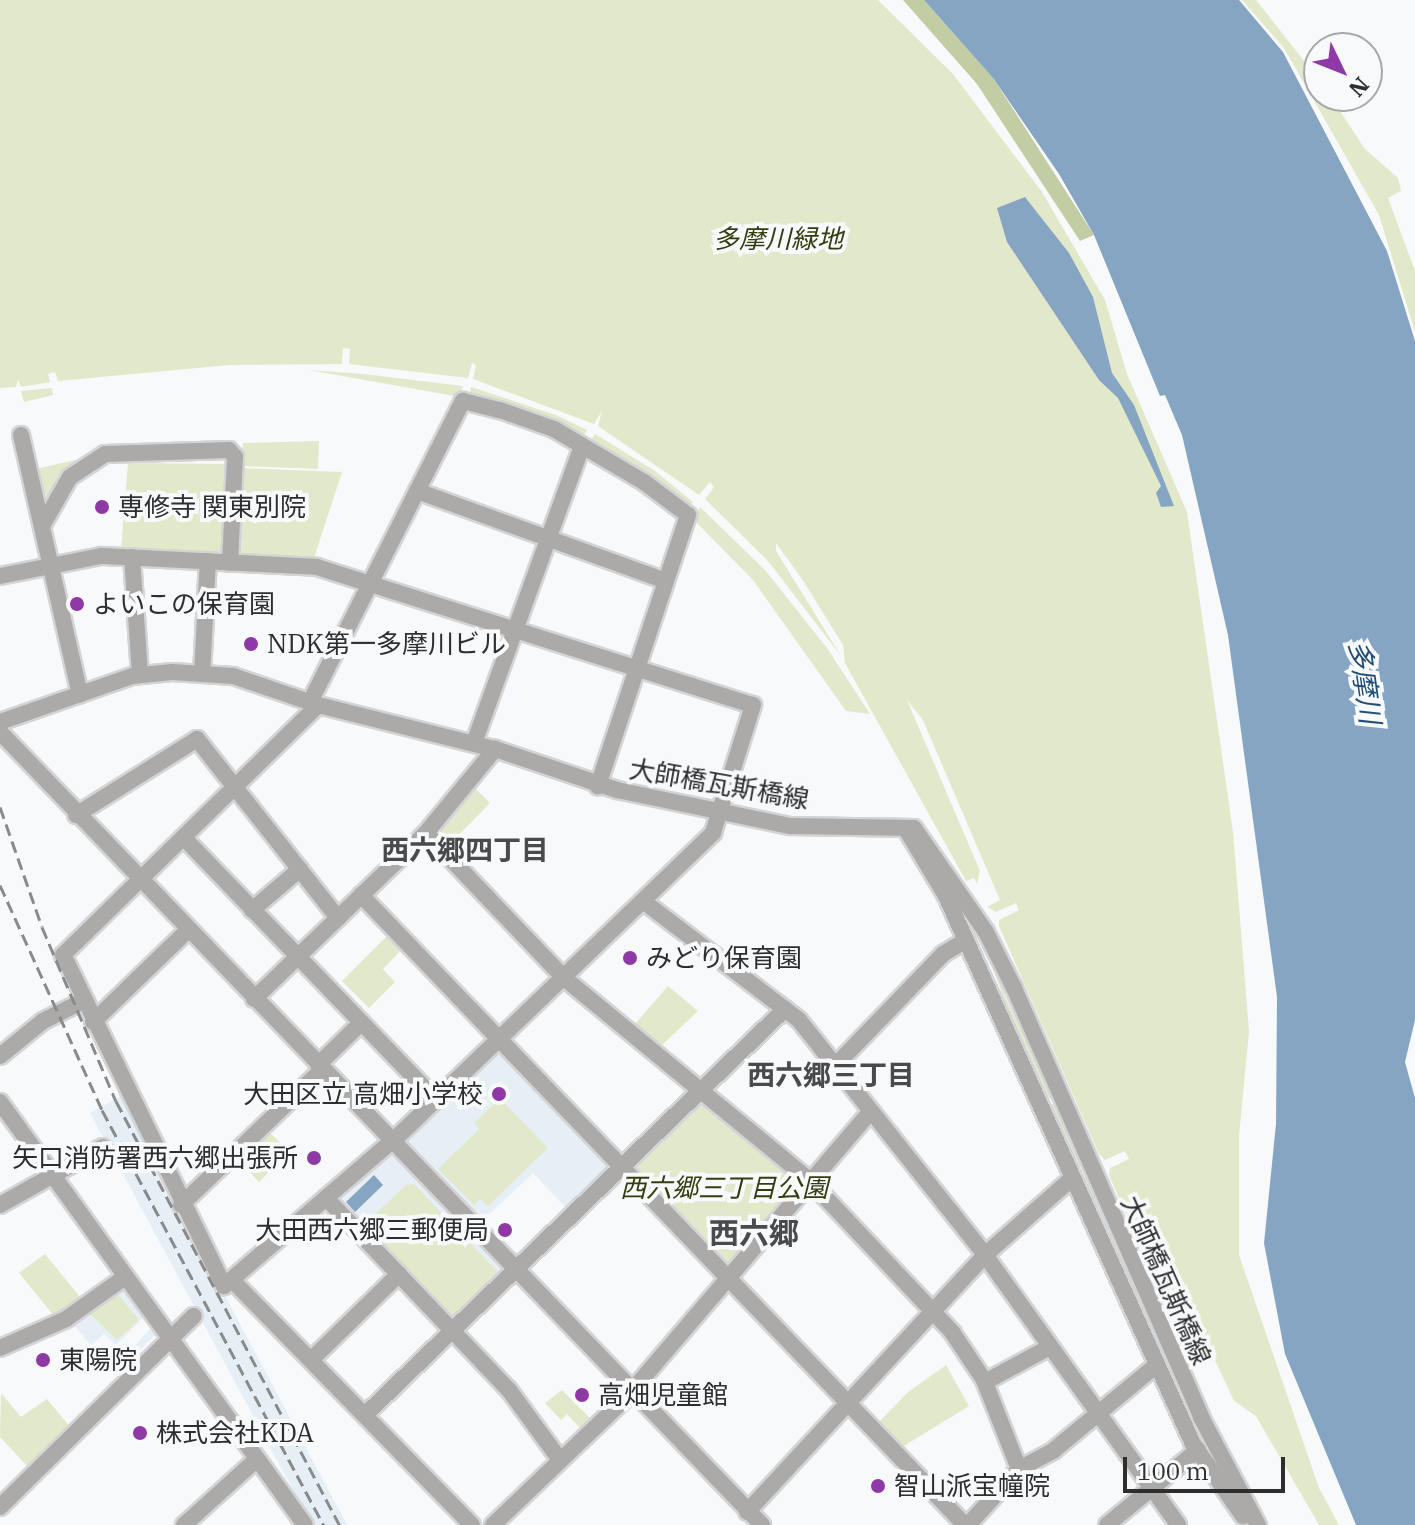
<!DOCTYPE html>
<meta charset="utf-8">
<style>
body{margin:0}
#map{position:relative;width:1415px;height:1525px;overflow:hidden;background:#f7f9fb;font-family:"IBM Plex Serif","Noto Sans JP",serif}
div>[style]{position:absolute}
.built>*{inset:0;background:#e7eff6}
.green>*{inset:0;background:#e1e9ca}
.forest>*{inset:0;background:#c2cda3}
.water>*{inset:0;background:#86a5c3}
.roads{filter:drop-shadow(2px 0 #d3d4d6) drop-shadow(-2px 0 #d3d4d6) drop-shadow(0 2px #d3d4d6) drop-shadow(0 -2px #d3d4d6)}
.minor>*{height:16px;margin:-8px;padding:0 8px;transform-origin:8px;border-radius:8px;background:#abaaa9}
.rail>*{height:3px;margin-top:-1.5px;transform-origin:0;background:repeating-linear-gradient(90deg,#898a8b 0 12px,transparent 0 18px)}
.dots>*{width:22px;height:22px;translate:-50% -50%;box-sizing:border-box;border:4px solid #f7f9fb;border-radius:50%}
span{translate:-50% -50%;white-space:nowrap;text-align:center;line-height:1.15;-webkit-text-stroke:8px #f7f9fb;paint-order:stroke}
.park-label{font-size:26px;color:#353d0e;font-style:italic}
.poi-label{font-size:26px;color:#2e2e2f}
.left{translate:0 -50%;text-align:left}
.right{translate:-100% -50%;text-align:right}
.street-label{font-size:26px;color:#2e2e2f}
.water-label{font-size:28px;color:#1f4d78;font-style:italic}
.neighbourhood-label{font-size:28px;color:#484a4b;font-weight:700}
.quarter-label{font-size:30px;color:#484a4b;font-weight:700}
.north{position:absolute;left:1303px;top:32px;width:80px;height:80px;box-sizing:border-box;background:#f7f9fb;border:2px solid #a7a8a9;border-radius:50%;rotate:133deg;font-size:22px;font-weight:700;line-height:32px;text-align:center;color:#2e2e2f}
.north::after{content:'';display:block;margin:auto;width:28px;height:36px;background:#8f39a6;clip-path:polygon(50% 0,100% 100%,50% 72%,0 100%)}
.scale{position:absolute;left:1123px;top:1457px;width:162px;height:36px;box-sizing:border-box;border:4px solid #2e2e2f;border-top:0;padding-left:10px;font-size:24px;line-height:28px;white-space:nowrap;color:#2e2e2f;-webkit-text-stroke:6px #f7f9fb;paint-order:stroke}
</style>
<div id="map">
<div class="built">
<i style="clip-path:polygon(498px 1050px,613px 1167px,570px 1212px,533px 1173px,479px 1224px,405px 1145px)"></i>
<i style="clip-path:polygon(122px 1095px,207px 1262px,347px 1525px,312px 1525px,90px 1113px)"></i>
<i style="clip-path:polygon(387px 1156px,396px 1156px,504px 1269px,452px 1321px,338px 1204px)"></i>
<i style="clip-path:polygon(evenodd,123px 1285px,158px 1332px,116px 1374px,71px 1322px,123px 1285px,144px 1317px,152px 1327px,113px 1369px,91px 1345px,104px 1334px,116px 1345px,144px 1317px)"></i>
</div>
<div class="green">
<i style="clip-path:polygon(0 0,878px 0,953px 74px,1042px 192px,1105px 300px,1127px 374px,1187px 512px,1233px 832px,1249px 1031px,1239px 1136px,1239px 1255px,1319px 1488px,1339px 1525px,1319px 1525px,1256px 1416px,1234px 1401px,1207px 1343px,1188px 1351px,1183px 1347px,1109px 1175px,1110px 1168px,1129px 1159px,1125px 1151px,1105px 1160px,1099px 1154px,999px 926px,999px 920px,1019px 910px,1016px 903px,996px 912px,987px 907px,1000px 900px,923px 720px,907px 700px,980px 871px,977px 884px,974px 878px,966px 881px,845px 663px,843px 645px,804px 582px,776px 543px,776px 551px,841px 656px,768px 561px,705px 499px,714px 487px,710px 482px,699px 495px,598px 426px,602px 411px,594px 424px,473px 379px,476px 365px,472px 363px,468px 378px,349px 364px,350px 349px,343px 348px,342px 364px,229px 365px,58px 381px,55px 372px,48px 374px,50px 382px,21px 387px,18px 380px,16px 387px,0 388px)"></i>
<i style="clip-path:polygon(1242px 0,1256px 0,1319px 80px,1319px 96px,1330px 96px,1365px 149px,1398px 178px,1401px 191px,1388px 198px,1415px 271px,1415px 332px,1379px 215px,1284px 48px)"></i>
<i style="clip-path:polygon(309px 370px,364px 374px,463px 386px,460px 397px)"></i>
<i style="clip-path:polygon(471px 387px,556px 415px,587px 430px,581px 441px,468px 399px)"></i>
<i style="clip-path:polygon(52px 388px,53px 395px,24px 402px,21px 391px)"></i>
<i style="clip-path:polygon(595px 434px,655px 471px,693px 502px,687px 509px,588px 445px)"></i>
<i style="clip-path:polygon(319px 441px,318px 469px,242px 466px,243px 443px)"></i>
<i style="clip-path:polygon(84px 458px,85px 461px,45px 512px,36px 469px)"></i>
<i style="clip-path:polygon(128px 463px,227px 464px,224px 557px,121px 551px)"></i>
<i style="clip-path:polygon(240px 468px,342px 472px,313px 561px,235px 559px)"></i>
<i style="clip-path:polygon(700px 507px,765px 570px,827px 648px,870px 714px,846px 711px,753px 580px,693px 519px)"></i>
<i style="clip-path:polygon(473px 786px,490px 803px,448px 846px,434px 830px)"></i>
<i style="clip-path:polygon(390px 933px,404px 947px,383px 969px,395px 982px,369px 1008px,342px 981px)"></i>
<i style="clip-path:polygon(992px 966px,1051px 1098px,1044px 1101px,1020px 1043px)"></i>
<i style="clip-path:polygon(668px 986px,698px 1011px,661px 1046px,635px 1024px)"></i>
<i style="clip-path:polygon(704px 1100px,799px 1179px,729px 1268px,631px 1168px)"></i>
<i style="clip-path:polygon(494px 1104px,505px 1104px,548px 1148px,488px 1206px,480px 1199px,474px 1205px,438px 1169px,479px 1129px,474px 1123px)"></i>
<i style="clip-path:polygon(1054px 1104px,1082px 1171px,1076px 1174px,1046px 1107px)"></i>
<i style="clip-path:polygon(266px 1129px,290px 1152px,259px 1182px,236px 1158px)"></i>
<i style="clip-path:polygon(1085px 1177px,1123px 1265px,1117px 1269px,1079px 1180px)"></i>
<i style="clip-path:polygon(414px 1184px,499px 1273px,453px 1318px,375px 1236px,379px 1232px,368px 1221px,406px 1185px)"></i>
<i style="clip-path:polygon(45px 1254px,84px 1302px,55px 1317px,19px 1273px)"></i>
<i style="clip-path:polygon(117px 1293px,139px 1320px,117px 1340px,88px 1312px)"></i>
<i style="clip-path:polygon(946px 1365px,969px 1406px,899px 1449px,876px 1425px,907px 1393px)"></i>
<i style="clip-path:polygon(562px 1390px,592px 1420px,582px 1430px,567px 1414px,561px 1420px,545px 1403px)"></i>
<i style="clip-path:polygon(1px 1393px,21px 1417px,47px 1399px,71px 1428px,30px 1469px,0 1437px)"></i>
</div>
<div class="forest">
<i style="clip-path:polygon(903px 0,924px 0,993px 78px,1094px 235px,1080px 241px,977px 84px)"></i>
</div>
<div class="water">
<i style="clip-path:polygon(924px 0,1239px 0,1283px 52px,1387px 251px,1415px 341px,1415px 1020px,1405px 1062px,1415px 1098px,1415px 1525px,1356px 1525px,1285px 1354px,1264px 1243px,1276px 1124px,1277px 997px,1228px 635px,1182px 435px,1165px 395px,1160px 396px,1094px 235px,1059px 174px,993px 78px)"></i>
<i style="clip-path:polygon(1025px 197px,1069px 253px,1093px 297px,1112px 373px,1134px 405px,1174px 506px,1161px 507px,1156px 493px,1161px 486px,1118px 398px,1099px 380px,1007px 242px,997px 208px)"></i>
<i style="clip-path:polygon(374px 1175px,383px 1185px,355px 1212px,346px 1202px)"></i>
</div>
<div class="roads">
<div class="minor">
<i style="left:21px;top:435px;width:266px;rotate:77.2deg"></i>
<i style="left:417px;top:491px;width:264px;rotate:19.9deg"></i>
<i style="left:42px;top:526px;width:56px;rotate:-60.3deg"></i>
<i style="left:70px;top:477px;width:42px;rotate:-33.3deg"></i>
<i style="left:105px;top:454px;width:124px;rotate:-1.8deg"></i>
<i style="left:229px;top:450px;width:9px;rotate:49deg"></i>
<i style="left:235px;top:457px;width:106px;rotate:92.7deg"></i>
<i style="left:132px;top:557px;width:117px;rotate:86.1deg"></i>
<i style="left:0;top:576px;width:103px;rotate:-11.2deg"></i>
<i style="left:101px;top:556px;width:216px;rotate:2.9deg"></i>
<i style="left:317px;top:567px;width:457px;rotate:17.6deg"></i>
<i style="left:753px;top:705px;width:134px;rotate:107.4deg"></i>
<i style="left:713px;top:833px;width:436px;rotate:136.1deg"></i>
<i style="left:399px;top:1135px;width:231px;rotate:139.2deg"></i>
<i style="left:224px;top:1286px;width:368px;rotate:-115.9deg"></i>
<i style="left:63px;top:955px;width:357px;rotate:-44.4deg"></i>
<i style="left:202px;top:674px;width:113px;rotate:-87deg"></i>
<i style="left:310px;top:702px;width:338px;rotate:-63.1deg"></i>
<i style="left:463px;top:401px;width:38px;rotate:14deg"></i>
<i style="left:500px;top:410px;width:57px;rotate:19.4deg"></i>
<i style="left:554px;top:429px;width:104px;rotate:30.5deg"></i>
<i style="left:644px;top:482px;width:55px;rotate:36.9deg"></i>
<i style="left:688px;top:515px;width:286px;rotate:108.4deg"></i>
<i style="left:0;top:722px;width:140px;rotate:-19.2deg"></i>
<i style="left:132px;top:676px;width:40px;rotate:-5.7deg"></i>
<i style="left:172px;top:672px;width:61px;rotate:3.8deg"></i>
<i style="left:233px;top:676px;width:90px;rotate:18.8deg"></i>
<i style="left:318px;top:705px;width:182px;rotate:14deg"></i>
<i style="left:495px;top:749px;width:129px;rotate:18.6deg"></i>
<i style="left:617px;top:790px;width:177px;rotate:11.8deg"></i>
<i style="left:790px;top:826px;width:124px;rotate:0.9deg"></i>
<i style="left:914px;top:828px;width:126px;rotate:55.3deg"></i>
<i style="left:986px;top:932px;width:63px;rotate:63.4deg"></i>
<i style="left:1014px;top:988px;width:468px;rotate:66.4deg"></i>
<i style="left:1201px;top:1417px;width:122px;rotate:62.2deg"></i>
<i style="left:0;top:732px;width:1100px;rotate:46.14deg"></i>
<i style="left:474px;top:743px;width:316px;rotate:-70deg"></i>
<i style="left:76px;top:815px;width:143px;rotate:-32.1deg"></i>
<i style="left:197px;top:739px;width:228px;rotate:51.8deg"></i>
<i style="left:907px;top:831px;width:76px;rotate:59deg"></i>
<i style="left:946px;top:896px;width:601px;rotate:65.74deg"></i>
<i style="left:1193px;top:1444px;width:88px;rotate:55.2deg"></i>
<i style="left:426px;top:833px;width:199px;rotate:46.4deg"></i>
<i style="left:563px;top:977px;width:319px;rotate:39.5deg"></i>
<i style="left:809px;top:1180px;width:209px;rotate:46.7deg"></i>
<i style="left:952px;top:1332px;width:58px;rotate:56.3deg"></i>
<i style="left:984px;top:1380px;width:96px;rotate:68.5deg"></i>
<i style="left:185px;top:839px;width:362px;rotate:46.1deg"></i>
<i style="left:361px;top:895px;width:873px;rotate:46.21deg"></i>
<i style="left:643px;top:901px;width:196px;rotate:37.3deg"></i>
<i style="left:799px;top:1020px;width:300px;rotate:51.6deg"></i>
<i style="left:985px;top:1255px;width:332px;rotate:54.4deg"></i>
<i style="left:252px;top:910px;width:63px;rotate:-40.5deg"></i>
<i style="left:254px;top:999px;width:239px;rotate:-44deg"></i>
<i style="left:426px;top:833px;width:109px;rotate:-50.6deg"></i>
<i style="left:93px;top:1022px;width:132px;rotate:-44.1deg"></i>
<i style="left:0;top:1056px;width:55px;rotate:-39.1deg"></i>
<i style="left:43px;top:1021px;width:45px;rotate:-26.6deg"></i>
<i style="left:318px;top:1065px;width:60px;rotate:-44.3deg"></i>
<i style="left:835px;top:1066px;width:156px;rotate:-46deg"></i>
<i style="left:943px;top:954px;width:27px;rotate:-31deg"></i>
<i style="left:0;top:1102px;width:521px;rotate:54.21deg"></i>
<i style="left:326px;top:1198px;width:265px;rotate:46.4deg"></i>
<i style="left:509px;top:1390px;width:87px;rotate:53.9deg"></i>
<i style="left:0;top:1205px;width:118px;rotate:-29.4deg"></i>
<i style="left:181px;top:1205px;width:195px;rotate:-43.8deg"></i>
<i style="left:232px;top:1280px;width:343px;rotate:45.6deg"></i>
<i style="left:0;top:1348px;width:72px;rotate:-23.7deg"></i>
<i style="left:66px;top:1319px;width:72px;rotate:-35.4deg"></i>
<i style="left:311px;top:1360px;width:123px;rotate:-44.3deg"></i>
<i style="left:985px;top:1382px;width:72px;rotate:-28.4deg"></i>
<i style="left:365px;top:1415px;width:584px;rotate:-44.03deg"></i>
<i style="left:0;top:1507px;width:272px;rotate:-44.6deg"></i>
<i style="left:747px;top:1512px;width:350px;rotate:-47.2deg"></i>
<i style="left:985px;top:1255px;width:113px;rotate:-41.4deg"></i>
<i style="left:184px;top:1525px;width:98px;rotate:-42.1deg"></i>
<i style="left:493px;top:1525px;width:182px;rotate:-43.7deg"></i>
<i style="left:625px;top:1399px;width:377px;rotate:-49.5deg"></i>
<i style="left:968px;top:1525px;width:76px;rotate:-47.7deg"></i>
<i style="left:1019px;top:1469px;width:40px;rotate:-28deg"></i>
<i style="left:1054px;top:1450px;width:131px;rotate:-39.7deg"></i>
<i style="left:1107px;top:1525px;width:118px;rotate:-39.5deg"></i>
</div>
</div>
<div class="rail">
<i style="left:0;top:807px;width:127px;rotate:70.7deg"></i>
<i style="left:42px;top:927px;width:189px;rotate:67deg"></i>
<i style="left:116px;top:1101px;width:480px;rotate:62.2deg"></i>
<i style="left:0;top:885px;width:247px;rotate:65.6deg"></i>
<i style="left:102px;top:1110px;width:471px;rotate:61.9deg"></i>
</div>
<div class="dots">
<i style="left:102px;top:507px;background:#8f39a6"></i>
<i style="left:77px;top:604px;background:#8f39a6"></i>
<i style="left:251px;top:644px;background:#8f39a6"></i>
<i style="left:630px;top:958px;background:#8f39a6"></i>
<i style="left:499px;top:1094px;background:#8f39a6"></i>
<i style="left:314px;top:1158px;background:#8f39a6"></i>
<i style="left:505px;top:1230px;background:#8f39a6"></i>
<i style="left:43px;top:1360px;background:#8f39a6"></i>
<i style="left:582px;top:1395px;background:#8f39a6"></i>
<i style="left:140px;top:1433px;background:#8f39a6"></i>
<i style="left:878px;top:1486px;background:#8f39a6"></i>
</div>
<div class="park-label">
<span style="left:778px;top:239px">多摩川緑地</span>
<span style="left:724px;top:1188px">西六郷三丁目公園</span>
</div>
<div class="poi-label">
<span class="left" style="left:118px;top:507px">専修寺 関東別院</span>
<span class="left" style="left:93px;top:604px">よいこの保育園</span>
<span class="left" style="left:267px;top:644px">NDK第一多摩川ビル</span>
<span class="left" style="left:646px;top:958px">みどり保育園</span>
<span class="right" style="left:483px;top:1094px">大田区立 高畑小学校</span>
<span class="right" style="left:298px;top:1158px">矢口消防署西六郷出張所</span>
<span class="right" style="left:489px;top:1230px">大田西六郷三郵便局</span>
<span class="left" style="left:59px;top:1360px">東陽院</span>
<span class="left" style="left:598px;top:1395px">高畑児童館</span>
<span class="left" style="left:156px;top:1433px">株式会社KDA</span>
<span class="left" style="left:894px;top:1486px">智山派宝幢院</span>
</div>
<div class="street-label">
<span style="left:719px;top:784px;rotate:10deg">大師橋瓦斯橋線</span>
<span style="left:1166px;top:1280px;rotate:66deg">大師橋瓦斯橋線</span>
</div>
<div class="water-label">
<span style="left:1365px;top:682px;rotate:82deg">多摩川</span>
</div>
<div class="neighbourhood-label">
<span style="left:465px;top:850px">西六郷四丁目</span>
<span style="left:831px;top:1075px">西六郷三丁目</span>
</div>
<div class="quarter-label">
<span style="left:754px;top:1233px">西六郷</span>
</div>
<div class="north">N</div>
<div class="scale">100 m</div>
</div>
